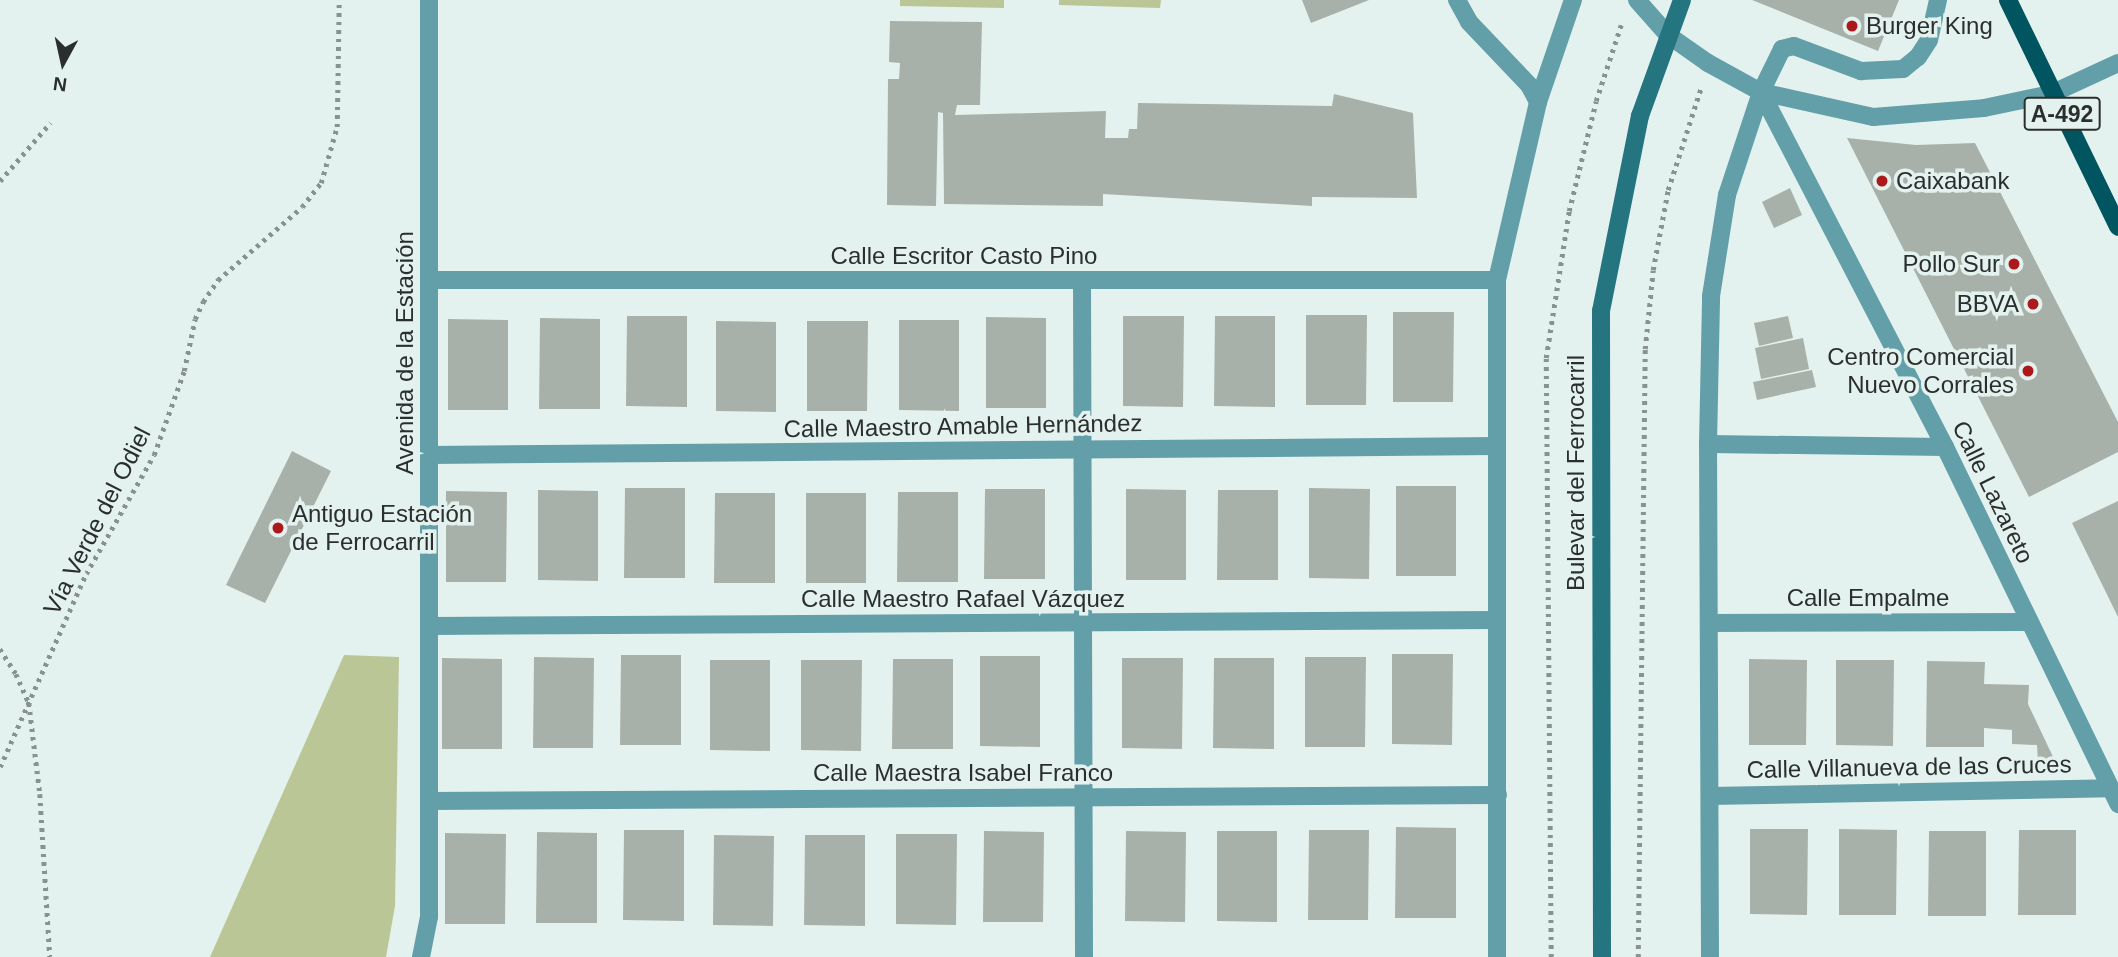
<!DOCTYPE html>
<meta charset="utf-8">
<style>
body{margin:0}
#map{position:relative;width:2118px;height:957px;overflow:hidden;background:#e4f2ef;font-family:Helvetica,sans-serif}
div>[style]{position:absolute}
.green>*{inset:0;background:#bbc697}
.building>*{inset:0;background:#a8b1a9}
.path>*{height:4.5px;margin-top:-2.25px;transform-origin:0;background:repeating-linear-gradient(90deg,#889290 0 3.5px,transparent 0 8.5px)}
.lane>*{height:18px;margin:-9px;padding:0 9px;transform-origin:9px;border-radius:9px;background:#639fa9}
.street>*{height:18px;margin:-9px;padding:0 9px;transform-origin:9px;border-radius:9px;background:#639fa9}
.secondary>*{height:18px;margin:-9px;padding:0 9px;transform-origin:9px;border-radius:9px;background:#257580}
.primary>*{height:18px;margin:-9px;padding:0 9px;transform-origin:9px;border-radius:9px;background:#005560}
.dots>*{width:19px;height:19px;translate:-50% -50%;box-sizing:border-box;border:4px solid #e4f2ef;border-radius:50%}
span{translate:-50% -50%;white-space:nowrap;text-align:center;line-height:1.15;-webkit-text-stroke:7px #e4f2ef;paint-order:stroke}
.shield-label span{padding:2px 5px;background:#e4f2ef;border:2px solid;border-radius:5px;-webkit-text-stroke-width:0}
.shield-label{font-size:23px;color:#2a2f2e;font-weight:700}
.poi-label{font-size:24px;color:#2a2f2e}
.left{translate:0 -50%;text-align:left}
.right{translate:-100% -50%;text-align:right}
.street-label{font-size:24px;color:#2a2f2e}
.north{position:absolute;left:28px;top:28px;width:70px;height:70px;-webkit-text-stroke:5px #e4f2ef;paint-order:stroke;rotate:188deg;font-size:19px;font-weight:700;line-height:28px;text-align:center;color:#2a2f2e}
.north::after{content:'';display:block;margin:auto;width:24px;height:32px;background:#2a2f2e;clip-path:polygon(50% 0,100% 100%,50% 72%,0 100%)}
</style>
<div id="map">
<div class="green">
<i style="clip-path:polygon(900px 0,1004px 0,1004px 8px,900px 6px)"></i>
<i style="clip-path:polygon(1059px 0,1161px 0,1160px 8px,1059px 5px)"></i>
<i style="clip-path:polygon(344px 655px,399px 657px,395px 906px,386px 957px,210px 957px)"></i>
</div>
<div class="building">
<i style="clip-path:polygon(1302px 0,1369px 0,1311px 23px)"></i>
<i style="clip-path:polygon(1752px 0,1899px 0,1878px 51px)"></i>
<i style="clip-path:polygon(890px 21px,982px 22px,980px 105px,957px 105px,955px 115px,1106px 111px,1105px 138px,1128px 138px,1129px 129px,1137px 129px,1138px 103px,1332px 106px,1334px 94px,1413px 113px,1417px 198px,1312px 197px,1312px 206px,1103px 194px,1103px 206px,944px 204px,943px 113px,938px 112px,936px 206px,887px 205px,888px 79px,899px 79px,900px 63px,889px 62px)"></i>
<i style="clip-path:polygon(1847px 138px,1916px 145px,1975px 143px,2118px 422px,2118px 452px,2029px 497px)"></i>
<i style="clip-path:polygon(1790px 188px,1802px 215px,1774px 228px,1762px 202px)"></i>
<i style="clip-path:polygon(1393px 312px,1454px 312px,1453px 402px,1393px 402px)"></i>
<i style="clip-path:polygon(1306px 315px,1367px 315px,1366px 405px,1306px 405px)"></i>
<i style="clip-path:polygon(627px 316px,687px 316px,687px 407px,626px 406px)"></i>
<i style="clip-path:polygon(1123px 316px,1184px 316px,1183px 407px,1123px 406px)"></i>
<i style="clip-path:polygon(1215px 316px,1275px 316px,1275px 407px,1214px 406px)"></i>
<i style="clip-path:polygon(1788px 316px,1793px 338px,1759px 346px,1754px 323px)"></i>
<i style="clip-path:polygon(986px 317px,1046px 318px,1046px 408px,986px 408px)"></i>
<i style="clip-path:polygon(540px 318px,600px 319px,600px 409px,539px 409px)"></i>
<i style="clip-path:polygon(448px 319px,508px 320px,508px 410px,448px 410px)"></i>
<i style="clip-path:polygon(899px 320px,959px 320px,959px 411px,899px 410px)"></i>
<i style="clip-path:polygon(716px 321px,776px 322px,776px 412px,716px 411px)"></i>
<i style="clip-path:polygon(807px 321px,868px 321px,867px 411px,807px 411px)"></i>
<i style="clip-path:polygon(1803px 338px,1809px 369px,1761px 379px,1755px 348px)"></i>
<i style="clip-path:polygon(1812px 370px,1816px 387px,1757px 400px,1753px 382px)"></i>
<i style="clip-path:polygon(292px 451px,331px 471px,265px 603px,226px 585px)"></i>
<i style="clip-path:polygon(1396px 486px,1456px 486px,1456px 576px,1396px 576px)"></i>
<i style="clip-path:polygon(625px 488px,685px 488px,685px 578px,624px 578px)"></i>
<i style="clip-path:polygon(1309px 488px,1370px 489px,1369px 579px,1309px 578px)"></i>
<i style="clip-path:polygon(985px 489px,1045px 489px,1045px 579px,984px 579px)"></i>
<i style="clip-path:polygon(1126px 489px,1186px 490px,1186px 580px,1126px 580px)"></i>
<i style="clip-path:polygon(538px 490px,598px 491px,598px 581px,538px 580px)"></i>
<i style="clip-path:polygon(1218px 490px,1278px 490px,1278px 580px,1217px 580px)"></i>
<i style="clip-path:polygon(446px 491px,507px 492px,506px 582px,446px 582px)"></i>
<i style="clip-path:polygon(898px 492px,958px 492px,958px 582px,897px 582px)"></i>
<i style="clip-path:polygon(715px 493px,775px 493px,775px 583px,714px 583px)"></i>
<i style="clip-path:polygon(806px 493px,866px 493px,866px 583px,806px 583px)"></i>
<i style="clip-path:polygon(2118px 501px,2118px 617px,2072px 523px)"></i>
<i style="clip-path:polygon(1392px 654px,1453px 654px,1452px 745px,1392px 744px)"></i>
<i style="clip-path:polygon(621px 655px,681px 655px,681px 745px,620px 745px)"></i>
<i style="clip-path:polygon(980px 656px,1040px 656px,1040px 747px,980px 746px)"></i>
<i style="clip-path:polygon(534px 657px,594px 658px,593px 748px,533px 748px)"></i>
<i style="clip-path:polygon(1305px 657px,1366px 657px,1365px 747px,1305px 747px)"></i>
<i style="clip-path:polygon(442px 658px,502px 659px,502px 749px,442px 749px)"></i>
<i style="clip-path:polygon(1122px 658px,1183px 658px,1182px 749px,1122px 748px)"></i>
<i style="clip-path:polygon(1214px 658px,1274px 658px,1274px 749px,1213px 748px)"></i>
<i style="clip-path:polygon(893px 659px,953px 659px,953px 749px,892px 749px)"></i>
<i style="clip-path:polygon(1749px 659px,1807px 660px,1806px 745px,1749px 745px)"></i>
<i style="clip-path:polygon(710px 660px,770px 660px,770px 751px,710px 750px)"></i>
<i style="clip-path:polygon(801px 660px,862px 660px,861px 751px,801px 750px)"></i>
<i style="clip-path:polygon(1836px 660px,1894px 660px,1893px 746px,1836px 745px)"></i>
<i style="clip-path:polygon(1927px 661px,1985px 662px,1984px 684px,2029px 685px,2028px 704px,2055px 761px,2038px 762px,2037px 745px,2012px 744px,2012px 730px,1984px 728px,1984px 747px,1926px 747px)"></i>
<i style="clip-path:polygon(1396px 827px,1456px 828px,1456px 918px,1395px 918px)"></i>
<i style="clip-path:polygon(1750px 829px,1808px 829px,1807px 915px,1750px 914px)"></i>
<i style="clip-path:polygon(1839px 829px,1897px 830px,1896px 915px,1839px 915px)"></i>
<i style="clip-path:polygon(624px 830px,684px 830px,684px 921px,623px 920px)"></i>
<i style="clip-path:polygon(1309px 830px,1369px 830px,1368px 920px,1308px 920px)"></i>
<i style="clip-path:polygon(2019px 830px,2076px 830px,2076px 915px,2018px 915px)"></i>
<i style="clip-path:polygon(984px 831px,1044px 832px,1043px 922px,983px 922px)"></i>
<i style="clip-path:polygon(1126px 831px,1186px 832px,1185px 922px,1125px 921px)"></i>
<i style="clip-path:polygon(1217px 831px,1277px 831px,1277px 922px,1217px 921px)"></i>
<i style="clip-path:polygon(1929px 831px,1986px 831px,1986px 916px,1928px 916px)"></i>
<i style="clip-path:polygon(537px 832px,597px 833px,597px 923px,536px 923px)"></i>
<i style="clip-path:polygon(445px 833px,506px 834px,505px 924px,445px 924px)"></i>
<i style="clip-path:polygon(896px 834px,957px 834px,956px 925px,896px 924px)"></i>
<i style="clip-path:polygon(714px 835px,774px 836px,773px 926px,713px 925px)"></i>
<i style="clip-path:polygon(805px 835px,865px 835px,865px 926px,804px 925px)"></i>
</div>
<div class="path">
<i style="left:0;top:181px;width:77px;rotate:-49.2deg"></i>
<i style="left:0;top:649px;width:30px;rotate:57deg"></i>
<i style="left:16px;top:674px;width:32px;rotate:66deg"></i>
<i style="left:29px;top:703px;width:92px;rotate:83.1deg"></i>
<i style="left:40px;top:794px;width:163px;rotate:86.5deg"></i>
<i style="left:0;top:767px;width:211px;rotate:-66deg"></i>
<i style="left:86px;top:574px;width:137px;rotate:-60.3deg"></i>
<i style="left:154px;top:455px;width:89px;rotate:-70.3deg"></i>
<i style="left:184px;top:371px;width:53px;rotate:-78.1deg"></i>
<i style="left:195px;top:319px;width:19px;rotate:-65deg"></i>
<i style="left:203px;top:302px;width:27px;rotate:-56deg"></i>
<i style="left:218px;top:280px;width:111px;rotate:-41deg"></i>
<i style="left:302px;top:207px;width:31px;rotate:-52deg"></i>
<i style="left:321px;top:183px;width:58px;rotate:-74.1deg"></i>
<i style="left:337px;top:127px;width:127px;rotate:-89.1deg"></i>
<i style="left:1551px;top:957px;width:599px;rotate:-90.48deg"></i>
<i style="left:1546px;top:358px;width:149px;rotate:-81.1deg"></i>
<i style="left:1569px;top:211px;width:113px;rotate:-76.2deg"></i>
<i style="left:1596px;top:101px;width:83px;rotate:-71.8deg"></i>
<i style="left:1638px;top:957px;width:608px;rotate:-89.34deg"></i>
<i style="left:1645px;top:349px;width:79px;rotate:-84.2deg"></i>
<i style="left:1653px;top:270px;width:81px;rotate:-79.4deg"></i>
<i style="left:1668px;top:190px;width:107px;rotate:-72.1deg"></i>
</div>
<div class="lane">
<i style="left:1761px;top:92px;width:48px;rotate:-64deg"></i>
<i style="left:1782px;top:49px;width:12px;rotate:-14deg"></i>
<i style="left:1794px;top:46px;width:72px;rotate:20.5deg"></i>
<i style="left:1861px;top:71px;width:42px;rotate:-2.7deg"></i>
<i style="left:1903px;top:69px;width:19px;rotate:-39deg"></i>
<i style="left:1918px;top:57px;width:20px;rotate:-57deg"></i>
<i style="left:1929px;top:40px;width:41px;rotate:-77.3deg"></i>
</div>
<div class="street">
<i style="left:1457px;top:0;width:25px;rotate:61deg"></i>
<i style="left:1469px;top:22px;width:87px;rotate:46.4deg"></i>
<i style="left:1529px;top:85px;width:19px;rotate:62deg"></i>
<i style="left:1637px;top:0;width:47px;rotate:48.5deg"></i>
<i style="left:1668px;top:35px;width:49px;rotate:35deg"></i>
<i style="left:1708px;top:63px;width:60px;rotate:28.7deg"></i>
<i style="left:1761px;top:92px;width:115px;rotate:12.6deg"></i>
<i style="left:1873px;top:117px;width:111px;rotate:-4.6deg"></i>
<i style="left:1984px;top:108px;width:68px;rotate:-11.8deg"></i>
<i style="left:2051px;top:94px;width:74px;rotate:-24.8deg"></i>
<i style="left:1761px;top:92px;width:400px;rotate:62.6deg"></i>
<i style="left:1945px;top:447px;width:397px;rotate:64.1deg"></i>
<i style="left:430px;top:280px;width:1067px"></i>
<i style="left:1082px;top:281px;width:676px;rotate:89.83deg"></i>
<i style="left:1708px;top:444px;width:237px;rotate:0.7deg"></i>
<i style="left:430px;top:455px;width:1067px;rotate:-0.48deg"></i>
<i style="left:1709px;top:623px;width:319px;rotate:-0.2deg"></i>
<i style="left:429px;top:626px;width:1068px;rotate:-0.32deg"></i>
<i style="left:1710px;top:796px;width:400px;rotate:-1.1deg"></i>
<i style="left:429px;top:801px;width:1069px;rotate:-0.32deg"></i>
<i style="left:421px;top:957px;width:41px;rotate:-78.7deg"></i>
<i style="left:429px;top:917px;width:917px;rotate:-90deg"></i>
<i style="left:1497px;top:957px;width:677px;rotate:-90deg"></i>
<i style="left:1497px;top:280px;width:183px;rotate:-77deg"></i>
<i style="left:1538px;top:102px;width:108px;rotate:-71.1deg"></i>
<i style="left:1710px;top:957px;width:513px;rotate:-90.22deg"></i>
<i style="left:1708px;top:444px;width:148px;rotate:-88.8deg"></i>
<i style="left:1711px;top:296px;width:102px;rotate:-81deg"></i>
<i style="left:1727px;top:195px;width:108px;rotate:-71.7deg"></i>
</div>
<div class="secondary">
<i style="left:1602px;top:957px;width:646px;rotate:-90.09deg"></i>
<i style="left:1601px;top:311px;width:199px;rotate:-78.7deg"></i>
<i style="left:1640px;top:116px;width:123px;rotate:-70.1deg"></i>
</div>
<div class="primary">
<i style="left:2008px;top:0;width:252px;rotate:64.1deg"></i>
</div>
<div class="dots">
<i style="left:1852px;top:26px;background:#ac191c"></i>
<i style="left:1882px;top:181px;background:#ac191c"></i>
<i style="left:2014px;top:264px;background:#ac191c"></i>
<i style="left:2033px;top:304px;background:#ac191c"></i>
<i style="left:2028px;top:371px;background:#ac191c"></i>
<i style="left:278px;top:528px;background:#ac191c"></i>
</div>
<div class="shield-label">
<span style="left:2062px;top:114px">A-492</span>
</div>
<div class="poi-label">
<span class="left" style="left:1866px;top:26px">Burger King</span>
<span class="left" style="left:1896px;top:181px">Caixabank</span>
<span class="right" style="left:2000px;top:264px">Pollo Sur</span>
<span class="right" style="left:2019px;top:304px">BBVA</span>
<span class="right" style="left:2014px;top:371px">Centro Comercial<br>Nuevo Corrales</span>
<span class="left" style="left:292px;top:528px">Antiguo Estación<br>de Ferrocarril</span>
</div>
<div class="street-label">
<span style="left:964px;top:256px">Calle Escritor Casto Pino</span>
<span style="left:405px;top:353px;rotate:-90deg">Avenida de la Estación</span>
<span style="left:963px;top:426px;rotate:-1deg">Calle Maestro Amable Hernández</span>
<span style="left:1576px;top:473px;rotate:-90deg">Bulevar del Ferrocarril</span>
<span style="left:1993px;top:492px;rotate:64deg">Calle Lazareto</span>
<span style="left:97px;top:521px;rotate:-63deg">Vía Verde del Odiel</span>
<span style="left:1868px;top:598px">Calle Empalme</span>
<span style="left:963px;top:599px">Calle Maestro Rafael Vázquez</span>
<span style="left:1909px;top:767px;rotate:-1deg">Calle Villanueva de las Cruces</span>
<span style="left:963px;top:773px">Calle Maestra Isabel Franco</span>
</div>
<div class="north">N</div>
</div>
